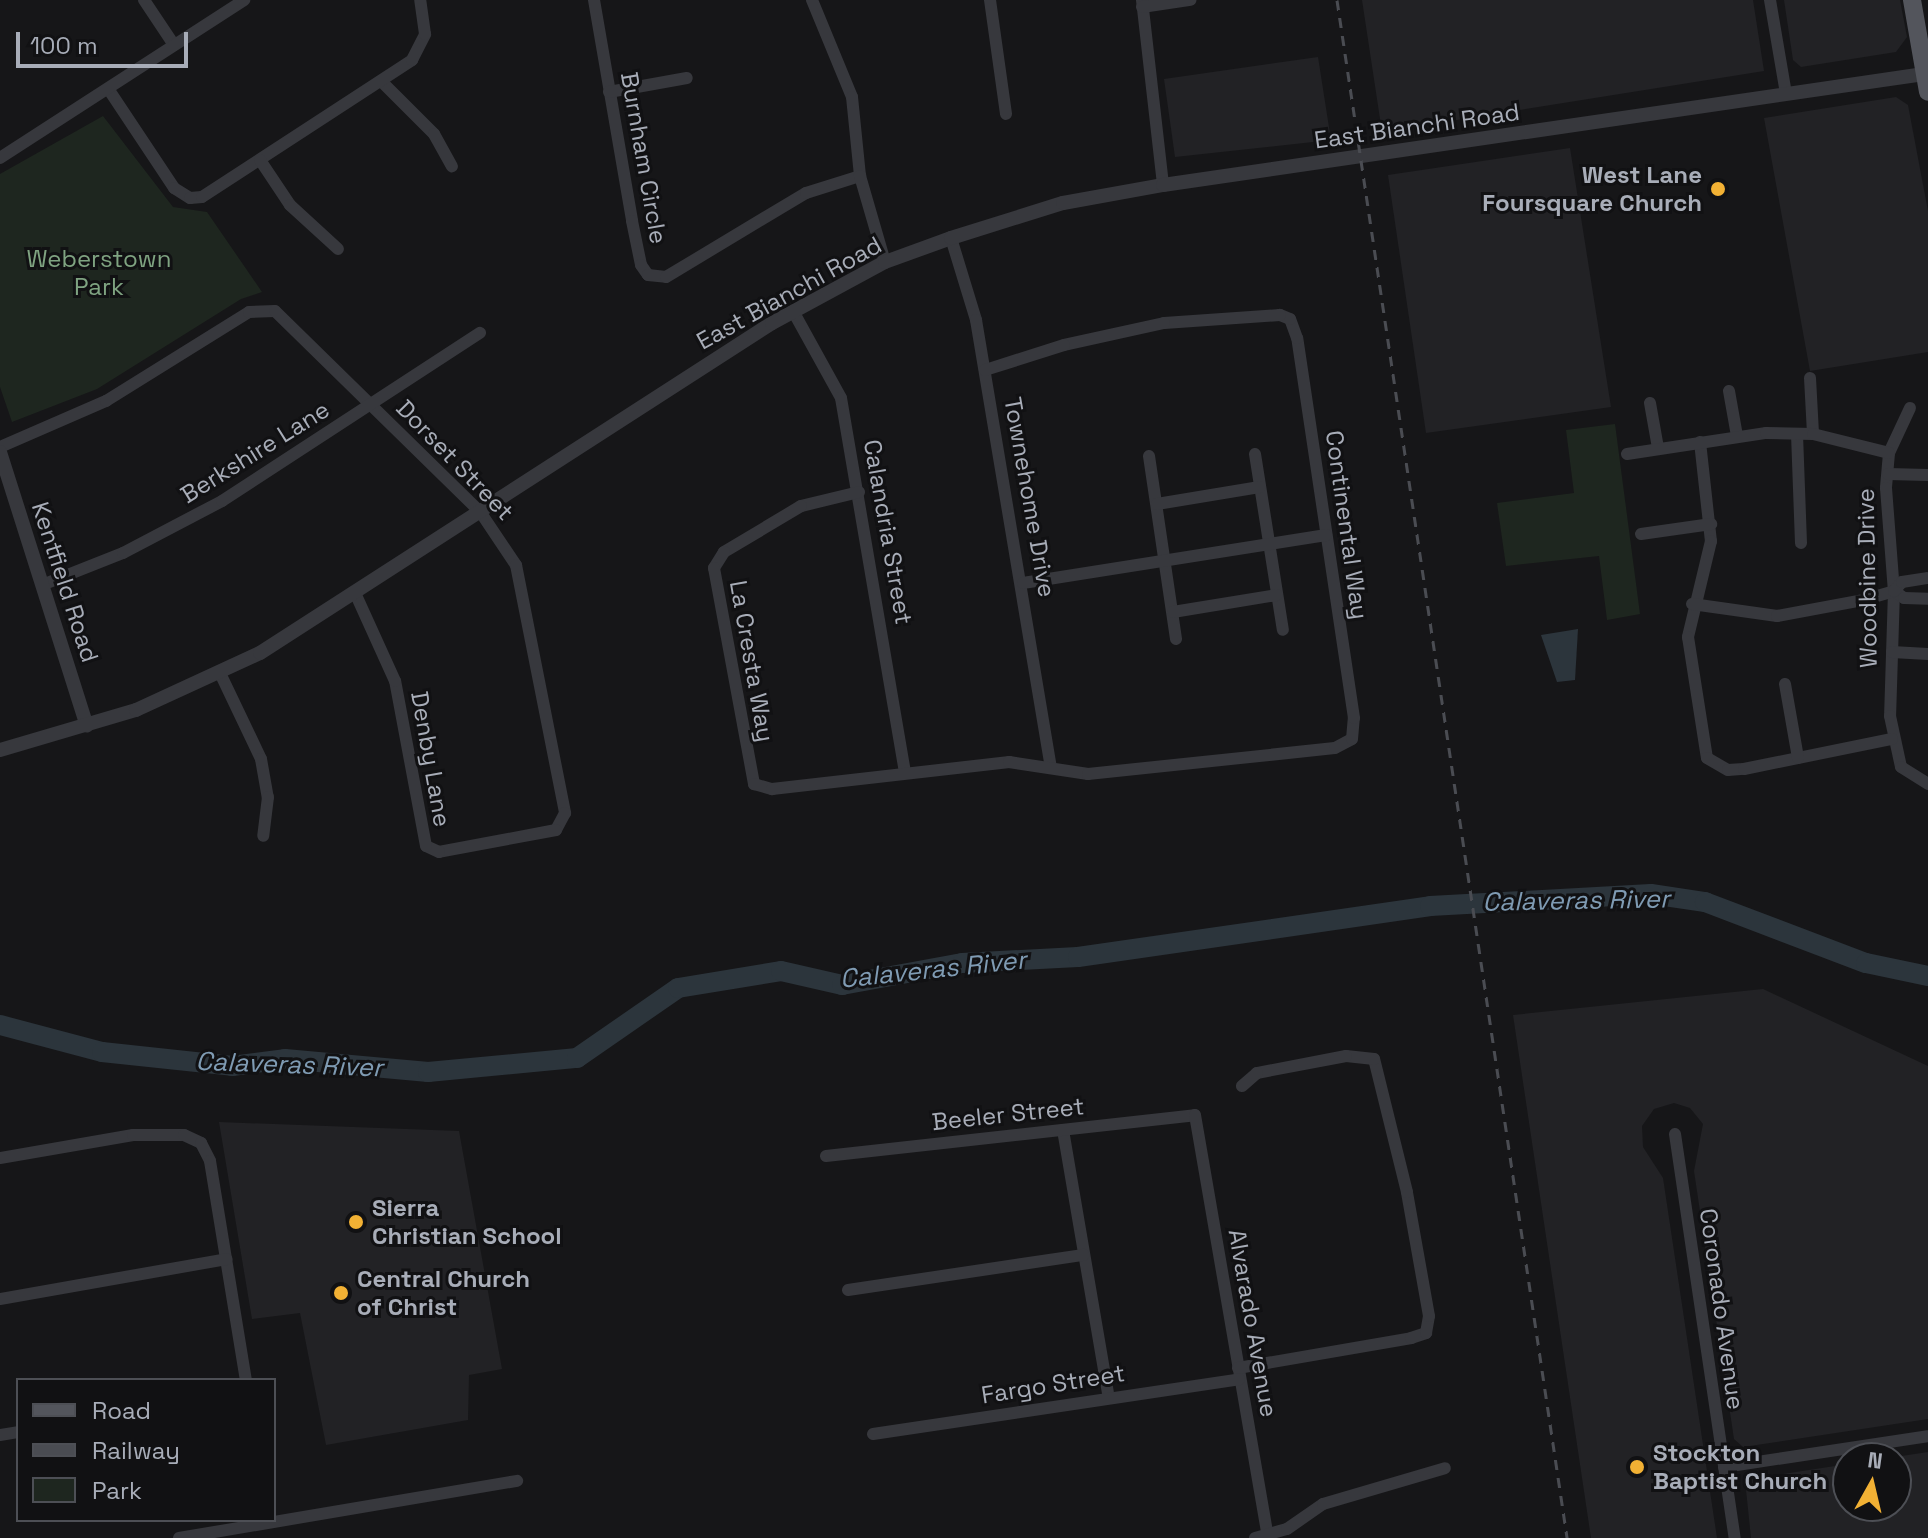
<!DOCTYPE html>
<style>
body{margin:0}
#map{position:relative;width:1928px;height:1538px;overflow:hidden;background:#161618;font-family:"Space Grotesk",sans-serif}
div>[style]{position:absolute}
.built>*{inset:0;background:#222225}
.green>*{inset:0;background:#1e261f}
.water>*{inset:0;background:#2c353c}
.river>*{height:20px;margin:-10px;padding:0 10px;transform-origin:10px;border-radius:10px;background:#2c353c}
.minor>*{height:12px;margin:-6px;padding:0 6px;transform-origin:6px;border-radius:6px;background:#37383d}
.tertiary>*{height:14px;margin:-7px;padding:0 7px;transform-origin:7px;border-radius:7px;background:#37383d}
.primary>*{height:18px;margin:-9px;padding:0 9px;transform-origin:9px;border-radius:9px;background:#53555c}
.rail>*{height:3px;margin-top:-1.5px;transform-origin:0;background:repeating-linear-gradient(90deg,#4a4c52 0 10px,transparent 0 18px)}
.dots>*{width:22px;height:22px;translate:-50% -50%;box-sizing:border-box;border:4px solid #111113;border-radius:50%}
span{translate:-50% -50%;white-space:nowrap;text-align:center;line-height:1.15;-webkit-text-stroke:6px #111113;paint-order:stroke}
.street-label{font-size:24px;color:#a8adb8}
.poi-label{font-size:24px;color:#a8adb8;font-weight:700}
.right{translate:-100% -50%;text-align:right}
.left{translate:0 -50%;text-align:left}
.park-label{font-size:24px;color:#7fa381}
.water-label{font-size:26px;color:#7f9bb3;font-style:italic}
.legend{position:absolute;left:16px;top:1378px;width:260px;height:144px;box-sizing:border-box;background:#111113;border:2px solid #4d4f55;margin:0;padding:10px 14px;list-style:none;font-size:24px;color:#a8adb8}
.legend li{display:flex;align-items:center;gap:16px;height:40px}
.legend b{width:40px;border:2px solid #4d4f55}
.north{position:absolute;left:1832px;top:1442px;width:80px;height:80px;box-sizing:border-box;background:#111113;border:2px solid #4d4f55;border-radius:50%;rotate:8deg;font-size:22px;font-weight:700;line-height:32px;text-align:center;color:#a8adb8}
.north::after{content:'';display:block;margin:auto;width:28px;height:36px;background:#f2b134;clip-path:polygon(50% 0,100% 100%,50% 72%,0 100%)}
.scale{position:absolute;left:16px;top:32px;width:172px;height:36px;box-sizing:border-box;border:4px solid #a8adb8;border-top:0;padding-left:10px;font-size:24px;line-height:28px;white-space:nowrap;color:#a8adb8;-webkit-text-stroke:6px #111113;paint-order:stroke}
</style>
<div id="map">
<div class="built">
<i style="clip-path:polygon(1362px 0,1753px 0,1764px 71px,1382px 132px)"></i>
<i style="clip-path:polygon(1784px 0,1900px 0,1907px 37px,1896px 52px,1801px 67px,1793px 60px)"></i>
<i style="clip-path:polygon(1318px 57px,1331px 140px,1175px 157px,1164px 79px)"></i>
<i style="clip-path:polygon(1896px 97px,1908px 105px,1928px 211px,1928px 352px,1810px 371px,1764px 118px)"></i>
<i style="clip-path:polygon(1570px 148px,1611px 407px,1426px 433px,1388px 175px)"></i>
<i style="clip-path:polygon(1763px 989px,1928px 1066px,1928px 1419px,1743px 1447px,1734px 1439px,1694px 1171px,1703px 1124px,1690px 1108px,1674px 1103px,1654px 1109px,1642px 1126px,1643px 1147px,1663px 1178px,1717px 1538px,1591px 1538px,1513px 1015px)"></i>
<i style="clip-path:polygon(219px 1122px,459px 1131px,502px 1369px,469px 1375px,468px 1420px,326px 1445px,300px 1313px,252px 1319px)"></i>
<i style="clip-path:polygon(1928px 1452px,1928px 1538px,1751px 1538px,1745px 1480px,1848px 1464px,1848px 1506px,1896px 1506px,1896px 1458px,1888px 1458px)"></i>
</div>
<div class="green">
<i style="clip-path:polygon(103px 116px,173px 207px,207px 212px,262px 292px,241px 299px,97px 389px,12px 422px,0 387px,0 174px)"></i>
<i style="clip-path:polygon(1615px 424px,1640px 614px,1607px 620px,1599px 556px,1506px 566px,1497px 503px,1574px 493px,1566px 430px)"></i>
</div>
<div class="water">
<i style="clip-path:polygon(1578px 629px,1575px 680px,1557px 682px,1541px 635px)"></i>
</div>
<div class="river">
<i style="left:0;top:1025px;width:106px;rotate:14.8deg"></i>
<i style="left:102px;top:1052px;width:131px;rotate:6.1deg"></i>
<i style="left:232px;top:1066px;width:53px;rotate:-7.5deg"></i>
<i style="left:285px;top:1059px;width:144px;rotate:5.2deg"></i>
<i style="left:428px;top:1072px;width:150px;rotate:-5.4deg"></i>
<i style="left:577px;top:1058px;width:123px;rotate:-34.7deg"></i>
<i style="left:678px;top:988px;width:104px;rotate:-9.4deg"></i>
<i style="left:781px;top:971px;width:63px;rotate:12.9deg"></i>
<i style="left:842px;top:985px;width:122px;rotate:-10.4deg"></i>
<i style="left:962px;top:963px;width:116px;rotate:-3deg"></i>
<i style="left:1078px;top:957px;width:356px;rotate:-8.2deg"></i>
<i style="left:1430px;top:906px;width:221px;rotate:-3.1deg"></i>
<i style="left:1651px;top:894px;width:55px;rotate:8.4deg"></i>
<i style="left:1705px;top:902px;width:172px;rotate:20.8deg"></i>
<i style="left:1866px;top:963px;width:63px;rotate:11.8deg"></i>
</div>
<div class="minor">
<i style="left:144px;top:0;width:54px;rotate:56.3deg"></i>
<i style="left:594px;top:0;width:224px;rotate:80.2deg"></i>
<i style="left:632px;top:221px;width:45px;rotate:78.4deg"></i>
<i style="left:641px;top:265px;width:12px;rotate:55deg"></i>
<i style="left:648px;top:275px;width:18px;rotate:6deg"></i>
<i style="left:666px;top:277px;width:163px;rotate:-31deg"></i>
<i style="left:806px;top:193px;width:57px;rotate:-17.5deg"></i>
<i style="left:812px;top:0;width:105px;rotate:67.6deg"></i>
<i style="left:852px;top:97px;width:79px;rotate:84.2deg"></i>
<i style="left:860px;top:176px;width:90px;rotate:73.8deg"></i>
<i style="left:990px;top:0;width:115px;rotate:82deg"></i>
<i style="left:1142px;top:0;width:186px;rotate:83.5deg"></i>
<i style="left:1770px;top:0;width:95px;rotate:80.3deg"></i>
<i style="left:1142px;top:7px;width:49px;rotate:-8.3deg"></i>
<i style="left:381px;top:81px;width:75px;rotate:45deg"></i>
<i style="left:434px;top:134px;width:37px;rotate:61deg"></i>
<i style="left:109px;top:90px;width:118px;rotate:56.4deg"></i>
<i style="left:174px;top:188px;width:19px;rotate:32deg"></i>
<i style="left:190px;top:198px;width:12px;rotate:-5deg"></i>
<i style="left:202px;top:197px;width:251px;rotate:-33.1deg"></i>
<i style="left:412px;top:60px;width:29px;rotate:-63deg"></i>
<i style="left:425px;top:34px;width:34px;rotate:-98deg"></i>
<i style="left:609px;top:92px;width:79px;rotate:-10.2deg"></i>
<i style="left:0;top:158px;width:291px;rotate:-32.9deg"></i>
<i style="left:260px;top:160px;width:54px;rotate:56.3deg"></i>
<i style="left:290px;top:205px;width:65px;rotate:42.5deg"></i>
<i style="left:951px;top:238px;width:86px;rotate:73deg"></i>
<i style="left:976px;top:320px;width:452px;rotate:80.5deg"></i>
<i style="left:793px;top:311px;width:99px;rotate:61.1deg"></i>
<i style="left:841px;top:398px;width:380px;rotate:80.3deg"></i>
<i style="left:1810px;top:378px;width:56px;rotate:86.9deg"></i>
<i style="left:1729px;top:391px;width:46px;rotate:79.9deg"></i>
<i style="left:1650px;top:403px;width:46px;rotate:79.9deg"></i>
<i style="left:1910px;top:408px;width:50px;rotate:115deg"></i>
<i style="left:1889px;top:453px;width:35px;rotate:95deg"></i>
<i style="left:1886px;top:488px;width:103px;rotate:85.6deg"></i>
<i style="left:1894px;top:591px;width:125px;rotate:91.8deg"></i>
<i style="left:1890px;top:716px;width:52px;rotate:77.8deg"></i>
<i style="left:1901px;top:767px;width:32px;rotate:32deg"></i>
<i style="left:1797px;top:434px;width:109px;rotate:87.9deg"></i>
<i style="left:1700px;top:442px;width:100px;rotate:83.7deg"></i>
<i style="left:1711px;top:541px;width:99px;rotate:103.5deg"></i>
<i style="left:1688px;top:637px;width:122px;rotate:81.1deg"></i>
<i style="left:1707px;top:758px;width:24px;rotate:30deg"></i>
<i style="left:1728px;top:770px;width:16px;rotate:-4deg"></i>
<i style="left:1744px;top:769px;width:151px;rotate:-11.5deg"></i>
<i style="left:0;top:447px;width:116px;rotate:-23.5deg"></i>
<i style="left:106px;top:401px;width:168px;rotate:-31.9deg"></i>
<i style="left:249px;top:312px;width:26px;rotate:-2deg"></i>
<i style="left:275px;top:311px;width:289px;rotate:44.4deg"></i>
<i style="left:481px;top:513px;width:63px;rotate:56.1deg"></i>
<i style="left:516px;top:565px;width:253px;rotate:78.8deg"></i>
<i style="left:565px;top:813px;width:19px;rotate:118deg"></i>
<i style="left:556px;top:830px;width:119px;rotate:169.4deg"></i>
<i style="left:439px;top:852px;width:14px;rotate:-155deg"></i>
<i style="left:426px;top:846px;width:168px;rotate:-100.6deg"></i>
<i style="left:395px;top:681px;width:94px;rotate:-114.4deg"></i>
<i style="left:1255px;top:454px;width:178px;rotate:81deg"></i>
<i style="left:1627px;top:454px;width:141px;rotate:-8.6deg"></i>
<i style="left:1766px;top:433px;width:47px;rotate:1.2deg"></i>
<i style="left:1813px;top:434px;width:78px;rotate:14deg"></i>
<i style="left:1149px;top:456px;width:185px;rotate:81.6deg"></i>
<i style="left:1888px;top:474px;width:40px;rotate:1.4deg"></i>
<i style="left:859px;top:492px;width:60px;rotate:166.4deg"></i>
<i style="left:801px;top:506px;width:90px;rotate:149.1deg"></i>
<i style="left:724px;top:552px;width:19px;rotate:122deg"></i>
<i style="left:714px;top:568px;width:220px;rotate:79.5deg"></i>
<i style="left:754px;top:784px;width:19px;rotate:16deg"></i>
<i style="left:772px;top:789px;width:239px;rotate:-6.5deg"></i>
<i style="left:1009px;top:762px;width:80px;rotate:8.6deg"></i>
<i style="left:1088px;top:774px;width:248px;rotate:-6deg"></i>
<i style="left:1335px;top:748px;width:19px;rotate:-28deg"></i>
<i style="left:1352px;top:739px;width:21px;rotate:-85deg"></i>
<i style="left:1354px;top:718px;width:384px;rotate:-98.5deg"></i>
<i style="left:1297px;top:338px;width:20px;rotate:-110deg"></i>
<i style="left:1290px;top:319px;width:11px;rotate:-158deg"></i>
<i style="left:1280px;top:315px;width:116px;rotate:176.1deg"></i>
<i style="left:1164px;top:323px;width:102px;rotate:167.6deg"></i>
<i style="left:1064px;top:345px;width:83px;rotate:162.4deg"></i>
<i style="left:1157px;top:504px;width:104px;rotate:-9.4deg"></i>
<i style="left:1641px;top:534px;width:71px;rotate:-8.1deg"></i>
<i style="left:1023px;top:583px;width:307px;rotate:-9deg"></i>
<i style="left:42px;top:585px;width:87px;rotate:-21.6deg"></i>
<i style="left:123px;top:553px;width:112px;rotate:-27.7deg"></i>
<i style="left:222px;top:501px;width:308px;rotate:-33.1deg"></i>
<i style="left:1894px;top:591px;width:12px;rotate:35deg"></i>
<i style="left:1904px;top:598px;width:24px;rotate:2deg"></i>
<i style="left:1692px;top:604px;width:86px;rotate:8deg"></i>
<i style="left:1777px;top:616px;width:87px;rotate:-10.5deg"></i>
<i style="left:1863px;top:600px;width:32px;rotate:-16deg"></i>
<i style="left:1894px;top:591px;width:12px;rotate:-48deg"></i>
<i style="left:1902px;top:582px;width:25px;rotate:-9deg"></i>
<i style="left:1173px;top:612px;width:105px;rotate:-9.3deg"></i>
<i style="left:1892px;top:652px;width:36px;rotate:3deg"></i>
<i style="left:220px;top:673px;width:95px;rotate:64.5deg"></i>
<i style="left:261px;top:759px;width:39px;rotate:80deg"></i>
<i style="left:268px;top:797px;width:39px;rotate:97deg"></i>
<i style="left:1785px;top:684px;width:75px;rotate:80deg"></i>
<i style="left:1063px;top:1130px;width:272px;rotate:80.3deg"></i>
<i style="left:1675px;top:1134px;width:408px;rotate:81.6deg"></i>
<i style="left:826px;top:1156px;width:371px;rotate:-6.3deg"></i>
<i style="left:1195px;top:1115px;width:429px;rotate:80.2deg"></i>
<i style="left:0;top:1158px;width:135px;rotate:-9.8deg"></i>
<i style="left:133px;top:1135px;width:51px"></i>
<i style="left:184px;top:1135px;width:19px;rotate:25deg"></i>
<i style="left:201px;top:1143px;width:20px;rotate:63deg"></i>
<i style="left:210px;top:1161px;width:222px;rotate:80.7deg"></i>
<i style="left:848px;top:1290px;width:238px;rotate:-8.5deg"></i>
<i style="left:0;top:1299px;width:230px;rotate:-10deg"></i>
<i style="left:1238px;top:1368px;width:176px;rotate:-9.8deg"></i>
<i style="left:1411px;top:1338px;width:16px;rotate:-18deg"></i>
<i style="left:1426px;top:1333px;width:17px;rotate:-80deg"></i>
<i style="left:1429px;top:1316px;width:126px;rotate:-100.1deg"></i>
<i style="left:1407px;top:1192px;width:137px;rotate:-103.9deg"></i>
<i style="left:1374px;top:1059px;width:28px;rotate:-174deg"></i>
<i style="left:1346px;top:1056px;width:91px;rotate:169.2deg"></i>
<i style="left:1257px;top:1073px;width:20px;rotate:139deg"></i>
<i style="left:873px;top:1434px;width:370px;rotate:-8.5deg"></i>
<i style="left:0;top:1435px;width:18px;rotate:-9deg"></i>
<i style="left:1724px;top:1467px;width:206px;rotate:-8.6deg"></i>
<i style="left:179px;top:1538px;width:343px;rotate:-9.6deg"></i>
<i style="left:1255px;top:1538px;width:33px;rotate:-16deg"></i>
<i style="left:1287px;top:1529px;width:44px;rotate:-34.8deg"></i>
<i style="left:1323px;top:1504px;width:127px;rotate:-16.4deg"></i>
</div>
<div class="tertiary">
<i style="left:0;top:452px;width:287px;rotate:72.4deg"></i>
<i style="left:0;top:750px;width:142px;rotate:-16.4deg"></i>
<i style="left:136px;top:710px;width:136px;rotate:-24.7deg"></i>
<i style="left:260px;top:653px;width:609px;rotate:-32.8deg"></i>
<i style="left:772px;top:323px;width:128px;rotate:-28.4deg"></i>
<i style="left:885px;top:262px;width:70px;rotate:-20deg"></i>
<i style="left:951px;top:238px;width:117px;rotate:-17.4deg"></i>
<i style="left:1063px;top:203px;width:102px;rotate:-10.2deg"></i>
<i style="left:1163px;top:185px;width:769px;rotate:-8.3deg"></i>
</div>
<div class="primary">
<i style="left:1912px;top:0;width:93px;rotate:80.1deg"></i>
</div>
<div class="rail">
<i style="left:1337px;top:0;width:1555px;rotate:81.49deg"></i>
</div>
<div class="dots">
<i style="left:1718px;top:189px;background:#f2b134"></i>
<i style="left:356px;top:1222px;background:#f2b134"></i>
<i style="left:341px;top:1293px;background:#f2b134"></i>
<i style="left:1637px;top:1467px;background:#f2b134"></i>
</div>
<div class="street-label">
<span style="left:1417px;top:126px;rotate:-8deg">East Bianchi Road</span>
<span style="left:644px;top:158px;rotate:80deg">Burnham Circle</span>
<span style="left:789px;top:293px;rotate:-29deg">East Bianchi Road</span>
<span style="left:255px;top:452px;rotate:-32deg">Berkshire Lane</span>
<span style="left:455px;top:460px;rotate:46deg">Dorset Street</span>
<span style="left:1030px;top:497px;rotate:80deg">Townehome Drive</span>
<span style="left:1347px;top:525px;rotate:82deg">Continental Way</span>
<span style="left:888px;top:532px;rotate:80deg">Calandria Street</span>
<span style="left:1867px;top:578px;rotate:-91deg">Woodbine Drive</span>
<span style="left:65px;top:582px;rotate:72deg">Kentfield Road</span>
<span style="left:752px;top:661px;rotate:80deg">La Cresta Way</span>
<span style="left:431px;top:759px;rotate:80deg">Denby Lane</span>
<span style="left:1008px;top:1114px;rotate:-6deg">Beeler Street</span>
<span style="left:1722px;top:1309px;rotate:82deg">Coronado Avenue</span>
<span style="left:1253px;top:1323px;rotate:80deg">Alvarado Avenue</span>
<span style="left:1053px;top:1384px;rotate:-9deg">Fargo Street</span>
</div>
<div class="poi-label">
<span class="right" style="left:1702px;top:189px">West Lane<br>Foursquare Church</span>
<span class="left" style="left:372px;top:1222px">Sierra<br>Christian School</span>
<span class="left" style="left:357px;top:1293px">Central Church<br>of Christ</span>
<span class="left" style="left:1653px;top:1467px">Stockton<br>Baptist Church</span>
</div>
<div class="park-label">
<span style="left:99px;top:273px">Weberstown<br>Park</span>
</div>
<div class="water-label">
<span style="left:1576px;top:901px;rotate:-1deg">Calaveras River</span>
<span style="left:933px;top:970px;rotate:-6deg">Calaveras River</span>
<span style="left:289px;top:1065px;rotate:2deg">Calaveras River</span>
</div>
<ul class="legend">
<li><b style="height:10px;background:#53555c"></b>Road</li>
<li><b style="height:10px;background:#4a4c52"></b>Railway</li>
<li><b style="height:22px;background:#1e261f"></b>Park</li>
</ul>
<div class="north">N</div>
<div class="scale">100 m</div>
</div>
